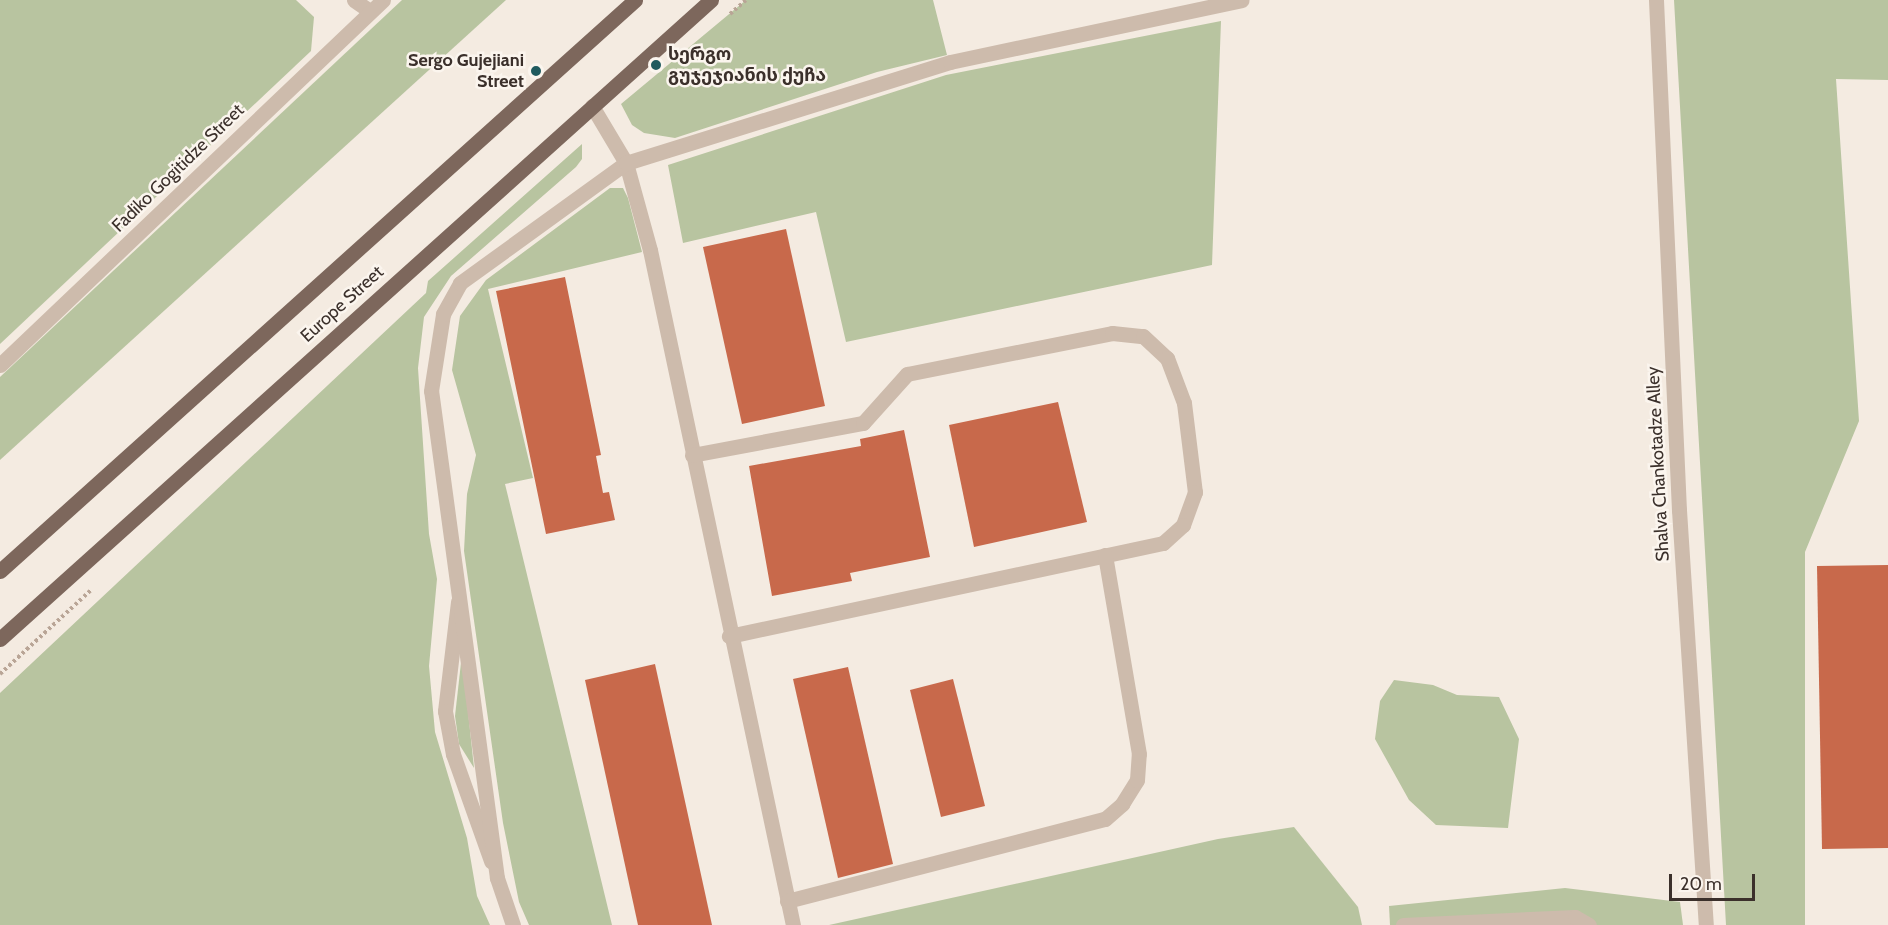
<!DOCTYPE html>
<meta charset="utf-8">
<style>
body{margin:0}
#map{position:relative;width:1888px;height:925px;overflow:hidden;background:#f4ebe1;font-family:Cabin,"Noto Sans Georgian",sans-serif}
div>[style]{position:absolute}
.green>*{inset:0;background:#b8c4a0}
.building>*{inset:0;background:#c8694b}
.path>*{height:4px;margin-top:-2px;transform-origin:0;background:repeating-linear-gradient(90deg,#b9a596 0 3px,transparent 0 6px)}
.lane>*{height:15px;margin:-7.5px;padding:0 7.5px;transform-origin:7.5px;border-radius:7.5px;background:#cdbbac}
.street>*{height:15px;margin:-7.5px;padding:0 7.5px;transform-origin:7.5px;border-radius:7.5px;background:#cdbbac}
.primary>*{height:15px;margin:-7.5px;padding:0 7.5px;transform-origin:7.5px;border-radius:7.5px;background:#7d675c}
.dots>*{width:16px;height:16px;translate:-50% -50%;box-sizing:border-box;border:3px solid #fbf5ee;border-radius:50%}
span{translate:-50% -50%;white-space:nowrap;text-align:center;line-height:1.15;-webkit-text-stroke:5px #fbf5ee;paint-order:stroke}
.poi-label{font-size:18px;color:#3b302b;font-weight:700}
.left{translate:0 -50%;text-align:left}
.right{translate:-100% -50%;text-align:right}
.street-label{font-size:18px;color:#3b302b}
.scale{position:absolute;left:1669px;top:874px;width:86px;height:27px;box-sizing:border-box;border:3px solid #3b302b;border-top:0;padding-left:8px;font-size:18px;line-height:21px;white-space:nowrap;color:#3b302b;-webkit-text-stroke:4px #fbf5ee;paint-order:stroke}
</style>
<div id="map">
<div class="green">
<i style="clip-path:polygon(0 0,296px 0,314px 17px,311px 51px,0 344px)"></i>
<i style="clip-path:polygon(402px 0,506px 0,0 460px,0 377px)"></i>
<i style="clip-path:polygon(746px 0,933px 0,947px 55px,877px 72px,675px 138px,644px 133px,632px 125px,621px 104px)"></i>
<i style="clip-path:polygon(1674px 0,1888px 0,1888px 80px,1836px 79px,1859px 421px,1805px 552px,1805px 925px,1726px 925px)"></i>
<i style="clip-path:polygon(1221px 21px,1212px 265px,846px 342px,816px 212px,683px 243px,668px 165px,946px 75px)"></i>
<i style="clip-path:polygon(582px 144px,582px 159px,576px 167px,451px 276px,424px 317px,418px 368px,429px 534px,437px 579px,429px 666px,435px 732px,467px 838px,477px 896px,490px 925px,0 925px,0 693px,426px 293px,428px 281px)"></i>
<i style="clip-path:polygon(610px 188px,623px 188px,628px 198px,642px 252px,488px 289px,533px 478px,505px 484px,612px 925px,529px 925px,519px 902px,503px 823px,464px 551px,467px 494px,476px 455px,452px 370px,460px 316px,486px 280px)"></i>
<i style="clip-path:polygon(462px 654px,474px 768px,459px 744px,455px 716px)"></i>
<i style="clip-path:polygon(1394px 680px,1433px 685px,1457px 695px,1499px 697px,1519px 739px,1508px 828px,1436px 825px,1409px 800px,1375px 739px,1380px 701px)"></i>
<i style="clip-path:polygon(1294px 827px,1358px 907px,1362px 925px,829px 925px,1218px 839px)"></i>
<i style="clip-path:polygon(1565px 888px,1680px 902px,1683px 925px,1390px 925px,1389px 906px)"></i>
</div>
<div class="building">
<i style="clip-path:polygon(786px 229px,825px 406px,742px 424px,703px 247px)"></i>
<i style="clip-path:polygon(565px 277px,601px 455px,596px 456px,603px 493px,609px 492px,615px 520px,546px 534px,496px 291px)"></i>
<i style="clip-path:polygon(1058px 402px,1087px 522px,974px 547px,949px 425px)"></i>
<i style="clip-path:polygon(904px 430px,930px 557px,850px 573px,852px 581px,772px 596px,749px 466px,861px 446px,860px 439px)"></i>
<i style="clip-path:polygon(1888px 565px,1888px 848px,1822px 849px,1817px 566px)"></i>
<i style="clip-path:polygon(655px 664px,712px 925px,638px 925px,585px 680px)"></i>
<i style="clip-path:polygon(848px 667px,893px 864px,838px 878px,793px 679px)"></i>
<i style="clip-path:polygon(953px 679px,985px 806px,941px 817px,910px 690px)"></i>
</div>
<div class="path">
<i style="left:730px;top:14px;width:21px;rotate:-41deg"></i>
<i style="left:0;top:674px;width:125px;rotate:-42.7deg"></i>
</div>
<div class="lane">
<i style="left:650px;top:250px;width:690px;rotate:78.04deg"></i>
<i style="left:692px;top:455px;width:174px;rotate:-10.6deg"></i>
<i style="left:863px;top:423px;width:66px;rotate:-48.1deg"></i>
<i style="left:907px;top:374px;width:209px;rotate:-11.3deg"></i>
<i style="left:1112px;top:333px;width:31px;rotate:6deg"></i>
<i style="left:1143px;top:336px;width:33px;rotate:43deg"></i>
<i style="left:1167px;top:358px;width:48px;rotate:69.3deg"></i>
<i style="left:1184px;top:403px;width:90px;rotate:83deg"></i>
<i style="left:1195px;top:492px;width:35px;rotate:110deg"></i>
<i style="left:1183px;top:525px;width:27px;rotate:138deg"></i>
<i style="left:1163px;top:543px;width:444px;rotate:167.9deg"></i>
<i style="left:458px;top:602px;width:110px;rotate:96.8deg"></i>
<i style="left:445px;top:711px;width:44px;rotate:79.5deg"></i>
<i style="left:453px;top:754px;width:114px;rotate:70.4deg"></i>
<i style="left:787px;top:901px;width:328px;rotate:-14.5deg"></i>
<i style="left:1105px;top:819px;width:23px;rotate:-41deg"></i>
<i style="left:1122px;top:804px;width:28px;rotate:-58deg"></i>
<i style="left:1137px;top:780px;width:26px;rotate:-86deg"></i>
<i style="left:1139px;top:754px;width:202px;rotate:-99.7deg"></i>
<i style="left:1403px;top:925px;width:172px;rotate:-2.7deg"></i>
<i style="left:1575px;top:917px;width:16px;rotate:30deg"></i>
</div>
<div class="street">
<i style="left:354px;top:0;width:19px;rotate:35deg"></i>
<i style="left:1656px;top:0;width:511px;rotate:87.42deg"></i>
<i style="left:1679px;top:510px;width:416px;rotate:86.3deg"></i>
<i style="left:592px;top:106px;width:66px;rotate:59.2deg"></i>
<i style="left:626px;top:163px;width:90px;rotate:74.6deg"></i>
<i style="left:0;top:365px;width:529px;rotate:-43.62deg"></i>
<i style="left:513px;top:925px;width:50px;rotate:-108.8deg"></i>
<i style="left:497px;top:878px;width:491px;rotate:-97.7deg"></i>
<i style="left:431px;top:391px;width:78px;rotate:-81.1deg"></i>
<i style="left:443px;top:314px;width:35px;rotate:-61deg"></i>
<i style="left:460px;top:283px;width:205px;rotate:-35.9deg"></i>
<i style="left:626px;top:163px;width:339px;rotate:-17.3deg"></i>
<i style="left:950px;top:62px;width:298px;rotate:-12deg"></i>
</div>
<div class="primary">
<i style="left:0;top:571px;width:854px;rotate:-41.96deg"></i>
<i style="left:0;top:639px;width:956px;rotate:-41.95deg"></i>
</div>
<div class="dots">
<i style="left:656px;top:65px;background:#1f5a5e"></i>
<i style="left:536px;top:71px;background:#1f5a5e"></i>
</div>
<div class="poi-label">
<span class="left" style="left:668px;top:65px">სერგო<br>გუჯეჯიანის ქუჩა</span>
<span class="right" style="left:524px;top:71px">Sergo Gujejiani<br>Street</span>
</div>
<div class="street-label">
<span style="left:178px;top:168px;rotate:-44deg">Fadiko Gogitidze Street</span>
<span style="left:342px;top:304px;rotate:-42deg">Europe Street</span>
<span style="left:1658px;top:464px;rotate:-93deg">Shalva Chankotadze Alley</span>
</div>
<div class="scale">20 m</div>
</div>
